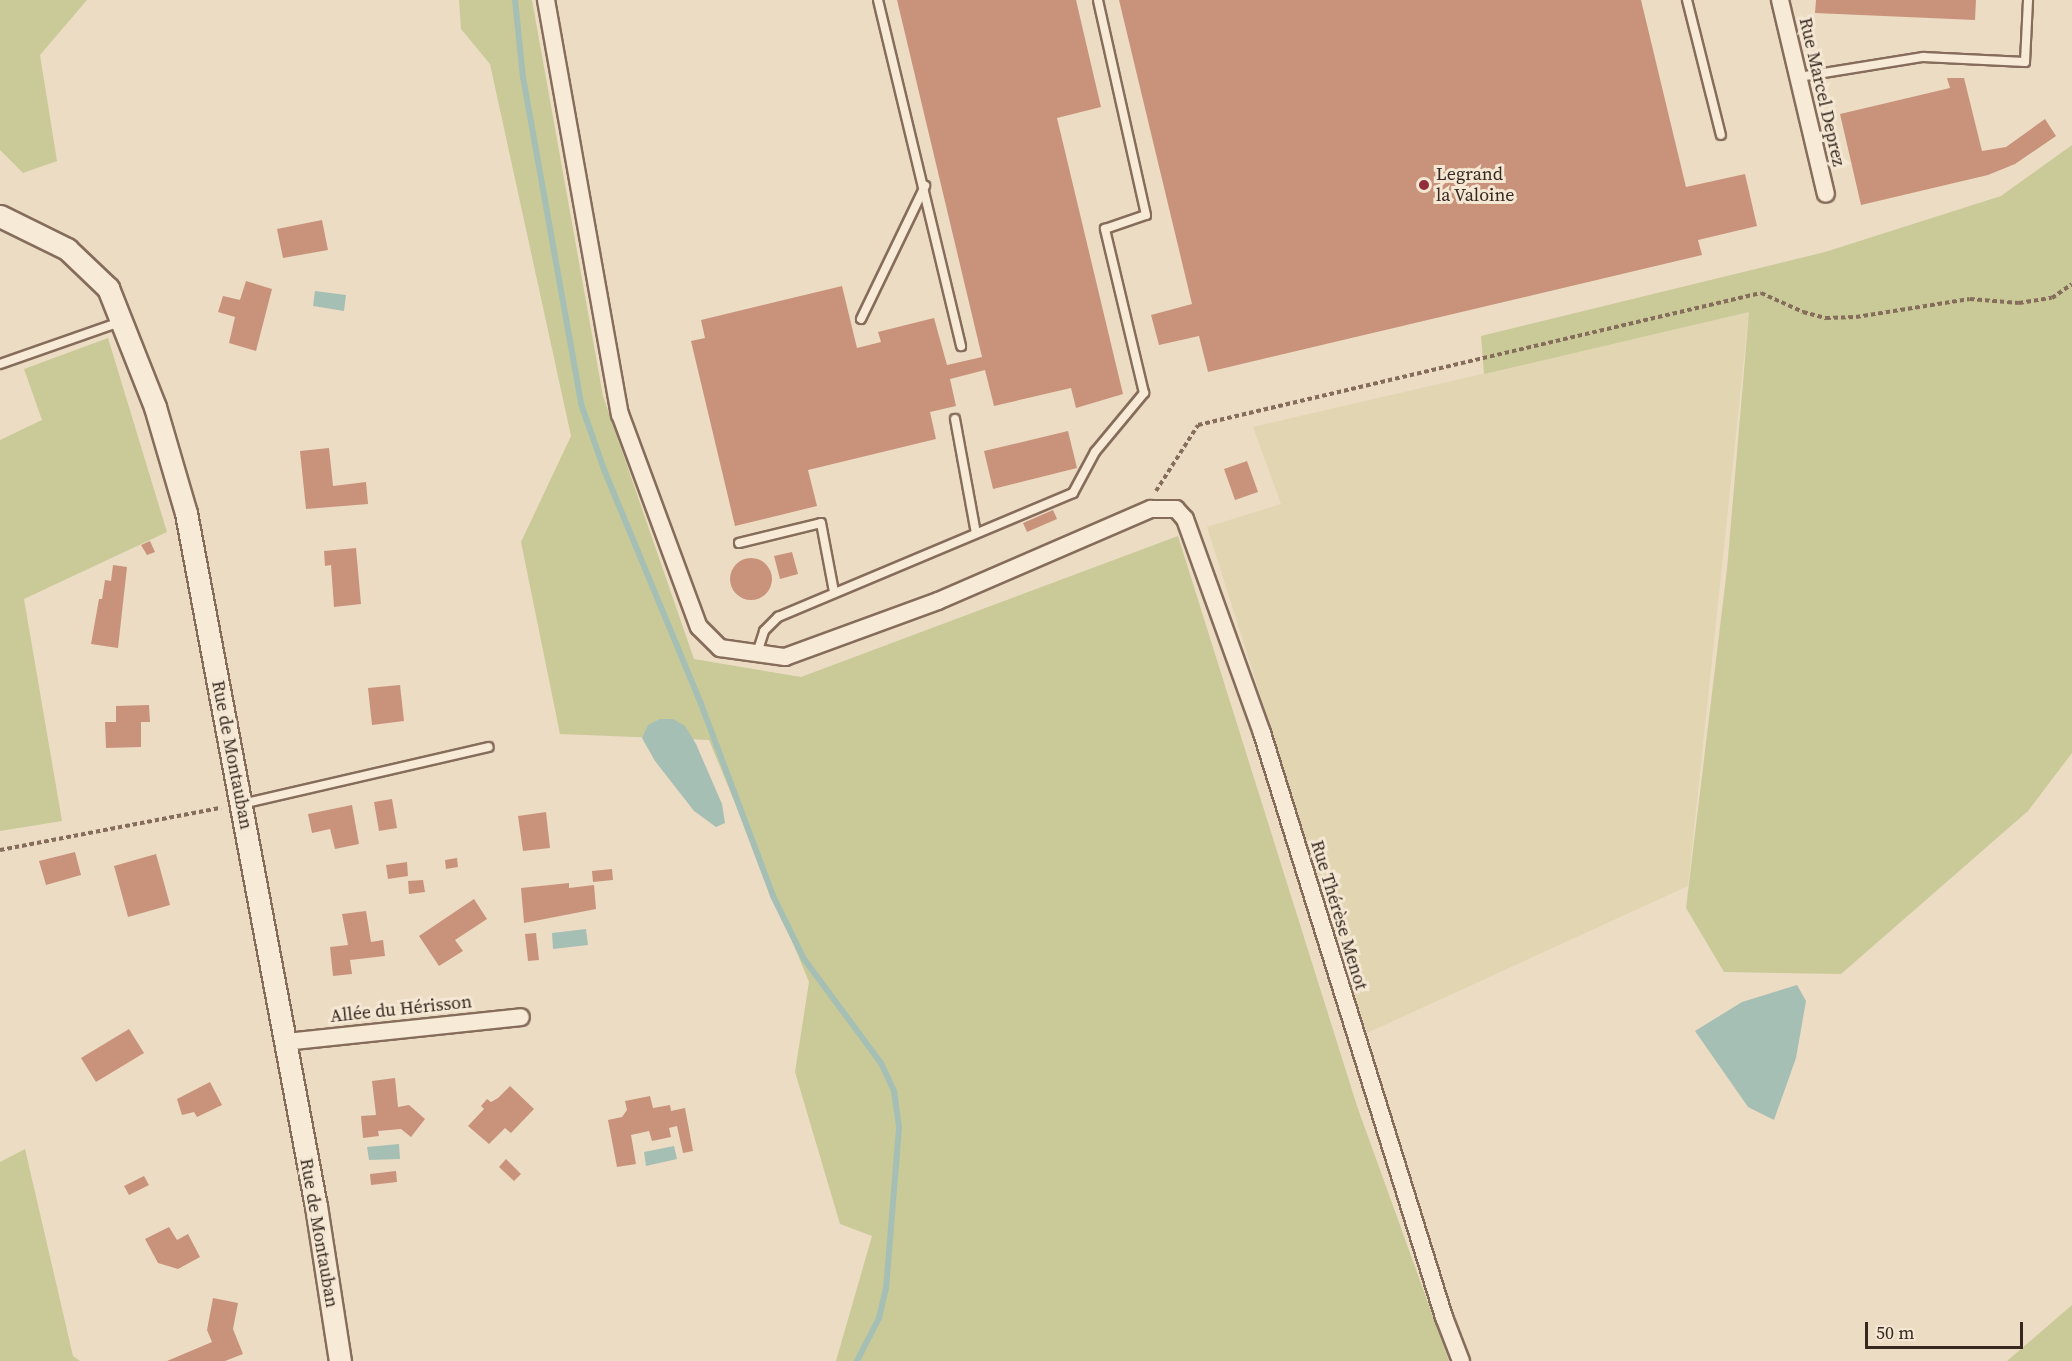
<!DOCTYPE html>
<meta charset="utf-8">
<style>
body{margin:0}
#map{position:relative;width:2072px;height:1361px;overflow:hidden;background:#ecdcc4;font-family:"Source Serif 4",serif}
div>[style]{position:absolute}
.farmland>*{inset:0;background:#e1d5b2}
.green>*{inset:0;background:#c9ca98}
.water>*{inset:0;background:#a6bfb5}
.stream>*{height:6px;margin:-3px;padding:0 3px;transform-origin:3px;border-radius:3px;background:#a6bfb5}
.building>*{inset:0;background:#c9937b}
.round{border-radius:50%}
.path>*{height:4px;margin-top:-2px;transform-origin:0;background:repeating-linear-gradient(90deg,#866d5b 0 4.5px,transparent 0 7.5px)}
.roads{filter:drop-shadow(2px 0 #866d5b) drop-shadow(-2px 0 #866d5b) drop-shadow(0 2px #866d5b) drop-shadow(0 -2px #866d5b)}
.service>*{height:8px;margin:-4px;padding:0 4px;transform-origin:4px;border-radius:4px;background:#f7ead7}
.minor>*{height:16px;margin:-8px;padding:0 8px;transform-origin:8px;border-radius:8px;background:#f7ead7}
.tertiary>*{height:21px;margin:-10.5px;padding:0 10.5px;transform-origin:10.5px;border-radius:10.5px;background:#f7ead7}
.dots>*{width:16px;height:16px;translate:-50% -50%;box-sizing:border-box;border:3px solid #f4e7d3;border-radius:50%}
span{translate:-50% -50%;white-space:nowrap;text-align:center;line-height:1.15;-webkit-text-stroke:6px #f4e7d3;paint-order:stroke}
.street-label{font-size:18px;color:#36281f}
.poi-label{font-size:18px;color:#36281f}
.left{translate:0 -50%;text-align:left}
.scale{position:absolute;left:1865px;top:1322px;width:158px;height:27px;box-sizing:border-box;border:3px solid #36281f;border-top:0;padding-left:8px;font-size:18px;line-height:21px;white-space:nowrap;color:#36281f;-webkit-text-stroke:4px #f4e7d3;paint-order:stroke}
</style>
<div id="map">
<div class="farmland">
<i style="clip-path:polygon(1749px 312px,1688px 886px,1367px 1033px,1207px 527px,1281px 504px,1253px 427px)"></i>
</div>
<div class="green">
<i style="clip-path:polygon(0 0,87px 0,40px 55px,57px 161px,23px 173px,0 150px)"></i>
<i style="clip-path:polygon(459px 0,532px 0,603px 396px,694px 659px,801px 677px,1178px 536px,1357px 1106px,1449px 1361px,836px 1361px,872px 1236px,840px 1224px,795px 1072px,809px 982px,709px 740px,560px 734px,521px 542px,571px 436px,490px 64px,461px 29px)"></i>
<i style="clip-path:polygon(2072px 145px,2072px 753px,2028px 811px,1841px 974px,1724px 972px,1686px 908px,1727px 569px,1749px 312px,1484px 374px,1481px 336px,1825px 252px,2001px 196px)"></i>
<i style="clip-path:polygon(108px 338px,167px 532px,24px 599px,62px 821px,0 831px,0 440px,42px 420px,24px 369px)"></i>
<i style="clip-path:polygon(25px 1149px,73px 1356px,80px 1361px,0 1361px,0 1162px)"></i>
<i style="clip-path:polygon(2072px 1305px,2072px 1361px,2007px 1361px)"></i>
</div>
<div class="water">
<i style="clip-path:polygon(315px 291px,346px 295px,344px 311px,313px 306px)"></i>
<i style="clip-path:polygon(660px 719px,673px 719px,685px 726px,696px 744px,722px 804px,725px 823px,716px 827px,694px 811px,655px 761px,642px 738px,648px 725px)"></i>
<i style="clip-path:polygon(586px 929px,588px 945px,553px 949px,552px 933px)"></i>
<i style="clip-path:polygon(1797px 985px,1806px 1001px,1796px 1058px,1774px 1120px,1748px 1107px,1695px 1031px,1742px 1002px)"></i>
<i style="clip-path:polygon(399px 1144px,400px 1159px,369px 1160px,367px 1147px)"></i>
<i style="clip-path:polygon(674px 1146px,677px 1159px,646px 1166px,644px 1152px)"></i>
</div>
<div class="stream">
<i style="left:515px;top:0;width:77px;rotate:84.1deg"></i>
<i style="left:523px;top:77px;width:332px;rotate:79.9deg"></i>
<i style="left:581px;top:404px;width:72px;rotate:70.6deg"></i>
<i style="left:605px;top:472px;width:251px;rotate:67.5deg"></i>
<i style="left:701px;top:704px;width:205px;rotate:69.4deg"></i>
<i style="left:773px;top:896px;width:70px;rotate:63.8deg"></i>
<i style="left:804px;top:959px;width:129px;rotate:53.5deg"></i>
<i style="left:881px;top:1063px;width:31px;rotate:65deg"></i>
<i style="left:894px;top:1091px;width:37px;rotate:82deg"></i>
<i style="left:899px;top:1128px;width:161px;rotate:94.6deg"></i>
<i style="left:886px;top:1288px;width:31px;rotate:103deg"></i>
<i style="left:879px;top:1318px;width:48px;rotate:117.1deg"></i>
</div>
<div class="building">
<i style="clip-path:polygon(897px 0,1076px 0,1101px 107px,1057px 118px,1123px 394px,1076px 408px,1071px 388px,994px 406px,985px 370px,950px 379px,956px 406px,930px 412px,936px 439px,808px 470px,817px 506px,735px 526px,691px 341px,705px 338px,701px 320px,842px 286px,857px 348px,881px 342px,878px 332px,934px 318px,947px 365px,982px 357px)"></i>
<i style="clip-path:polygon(1119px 0,1641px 0,1686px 187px,1745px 174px,1757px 226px,1698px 240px,1702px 255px,1208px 372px,1199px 336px,1159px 345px,1151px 315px,1192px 304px)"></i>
<i style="clip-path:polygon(1816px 0,1976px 0,1975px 20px,1815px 13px)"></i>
<i style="clip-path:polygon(1947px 78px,1964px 78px,1982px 151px,2006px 147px,2045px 119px,2056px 136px,2015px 164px,1988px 175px,1861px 205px,1840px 114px,1950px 88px)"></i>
<i style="clip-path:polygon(322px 220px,328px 250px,283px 258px,277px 229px)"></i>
<i style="clip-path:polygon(246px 281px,272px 289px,256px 351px,229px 343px,235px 317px,218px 312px,223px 296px,240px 300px)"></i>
<i style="clip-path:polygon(1068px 431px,1077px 468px,993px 489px,984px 451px)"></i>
<i style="clip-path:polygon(329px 448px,333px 486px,366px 482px,368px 504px,306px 509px,300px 451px)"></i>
<i style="clip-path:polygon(1247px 461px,1258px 492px,1235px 500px,1224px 469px)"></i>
<i style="clip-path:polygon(1053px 510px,1057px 519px,1027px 532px,1023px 523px)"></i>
<i style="clip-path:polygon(150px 541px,155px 552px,147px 555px,141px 545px)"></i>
<i style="clip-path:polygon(356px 548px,361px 604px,334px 607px,331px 565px,325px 566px,324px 551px)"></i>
<i style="clip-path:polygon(792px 552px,798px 574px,780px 579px,774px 556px)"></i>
<i class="round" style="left:730px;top:558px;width:42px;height:42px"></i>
<i style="clip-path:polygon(113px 565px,127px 567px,118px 648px,91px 644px,99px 599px,102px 599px,105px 580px,111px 581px)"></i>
<i style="clip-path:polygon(400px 685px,404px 721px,372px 725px,368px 688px)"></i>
<i style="clip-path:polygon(149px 705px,150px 722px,141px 722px,141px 747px,106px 748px,105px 722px,116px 722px,116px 706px)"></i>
<i style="clip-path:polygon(392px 799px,397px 828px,379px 831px,374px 802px)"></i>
<i style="clip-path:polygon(352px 805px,359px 844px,335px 849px,330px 829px,312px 833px,308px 814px)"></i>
<i style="clip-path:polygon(546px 812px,550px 848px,523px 851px,518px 816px)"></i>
<i style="clip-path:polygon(75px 852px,81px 875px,46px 885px,39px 861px)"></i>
<i style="clip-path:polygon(156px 854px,170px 905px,128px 917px,114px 866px)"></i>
<i style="clip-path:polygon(457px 858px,458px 867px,446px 869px,445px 860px)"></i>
<i style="clip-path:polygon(407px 862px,408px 876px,388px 879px,386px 865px)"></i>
<i style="clip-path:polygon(612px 869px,613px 880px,593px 882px,592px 871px)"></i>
<i style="clip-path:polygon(423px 880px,425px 892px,409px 894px,408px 881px)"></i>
<i style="clip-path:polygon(569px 883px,569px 888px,594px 885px,596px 909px,524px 923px,521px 888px)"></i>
<i style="clip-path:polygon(474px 899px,487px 919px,455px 940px,463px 951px,439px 966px,419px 936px)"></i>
<i style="clip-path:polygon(366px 911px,371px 942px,383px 940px,385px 956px,350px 960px,352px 974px,333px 976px,330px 947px,348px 945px,342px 914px)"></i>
<i style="clip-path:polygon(536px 933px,539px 960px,528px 961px,525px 934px)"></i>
<i style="clip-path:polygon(129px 1029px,144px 1053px,96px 1082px,81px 1058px)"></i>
<i style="clip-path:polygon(395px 1078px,398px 1107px,409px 1105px,425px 1119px,411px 1137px,401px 1129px,378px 1131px,379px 1136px,363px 1138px,361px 1116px,376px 1115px,372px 1081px)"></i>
<i style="clip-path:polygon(210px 1082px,222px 1105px,197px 1117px,194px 1112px,182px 1115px,177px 1099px)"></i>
<i style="clip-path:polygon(510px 1086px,534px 1109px,511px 1133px,505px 1128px,489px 1144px,468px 1126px,484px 1109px,481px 1106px,487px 1099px,491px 1102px,498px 1098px)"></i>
<i style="clip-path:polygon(650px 1096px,653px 1108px,670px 1105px,671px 1111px,685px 1108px,693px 1151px,683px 1153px,677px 1126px,669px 1128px,671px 1137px,652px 1141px,649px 1131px,631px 1135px,636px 1164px,617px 1167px,608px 1120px,622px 1117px,627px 1110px,625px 1101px)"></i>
<i style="clip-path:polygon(506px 1159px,521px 1174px,514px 1181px,499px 1167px)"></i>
<i style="clip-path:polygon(396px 1171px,397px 1182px,371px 1185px,370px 1174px)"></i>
<i style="clip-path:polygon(144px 1176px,149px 1185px,129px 1195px,124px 1186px)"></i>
<i style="clip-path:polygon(169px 1227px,177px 1240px,188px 1234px,200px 1257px,178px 1269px,158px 1263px,145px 1239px)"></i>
<i style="clip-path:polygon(213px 1298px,238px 1303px,233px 1329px,243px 1354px,225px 1361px,167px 1361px,212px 1342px,207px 1330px)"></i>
</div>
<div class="path">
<i style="left:1156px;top:491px;width:78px;rotate:-57.5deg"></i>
<i style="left:1198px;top:425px;width:578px;rotate:-13.2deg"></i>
<i style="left:1761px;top:293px;width:46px;rotate:24.3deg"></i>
<i style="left:1803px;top:312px;width:24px;rotate:15deg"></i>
<i style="left:1826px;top:318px;width:30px;rotate:-2deg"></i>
<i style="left:1856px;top:317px;width:115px;rotate:-9deg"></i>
<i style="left:1970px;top:299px;width:49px;rotate:4.7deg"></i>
<i style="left:2019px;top:303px;width:33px;rotate:-9deg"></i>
<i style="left:2052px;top:298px;width:24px;rotate:-35deg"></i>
<i style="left:0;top:850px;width:225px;rotate:-10.8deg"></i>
</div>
<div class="roads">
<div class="service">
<i style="left:878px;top:0;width:356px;rotate:76.5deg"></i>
<i style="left:1687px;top:0;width:139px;rotate:75.9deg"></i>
<i style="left:1799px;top:77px;width:126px;rotate:-9.2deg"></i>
<i style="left:1923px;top:57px;width:102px;rotate:2.8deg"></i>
<i style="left:2025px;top:62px;width:62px;rotate:-87.2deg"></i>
<i style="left:861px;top:319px;width:148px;rotate:-64.3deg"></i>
<i style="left:0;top:364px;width:127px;rotate:-19.3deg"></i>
<i style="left:955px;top:419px;width:116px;rotate:79.6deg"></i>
<i style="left:739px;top:543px;width:84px;rotate:-13.7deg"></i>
<i style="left:821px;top:523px;width:70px;rotate:79.3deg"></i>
<i style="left:757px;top:653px;width:23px;rotate:-72deg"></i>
<i style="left:764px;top:631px;width:20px;rotate:-45deg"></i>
<i style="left:778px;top:617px;width:320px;rotate:-22.8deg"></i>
<i style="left:1073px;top:493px;width:47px;rotate:-61.8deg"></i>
<i style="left:1095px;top:452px;width:77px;rotate:-50.3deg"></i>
<i style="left:1144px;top:393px;width:169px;rotate:-103.4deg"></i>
<i style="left:1105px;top:229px;width:43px;rotate:-18.9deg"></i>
<i style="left:1146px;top:215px;width:220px;rotate:-102.6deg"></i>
<i style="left:242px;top:804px;width:253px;rotate:-13deg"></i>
</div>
<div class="minor">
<i style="left:546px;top:0;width:421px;rotate:79.9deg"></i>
<i style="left:620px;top:414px;width:227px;rotate:69.7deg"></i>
<i style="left:699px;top:627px;width:30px;rotate:45deg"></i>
<i style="left:720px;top:648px;width:66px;rotate:7.9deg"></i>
<i style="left:785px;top:657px;width:163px;rotate:-20.1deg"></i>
<i style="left:938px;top:601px;width:232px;rotate:-23.4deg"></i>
<i style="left:1151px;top:509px;width:25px"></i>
<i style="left:1176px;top:509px;width:13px;rotate:48deg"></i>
<i style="left:1185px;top:519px;width:227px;rotate:70.2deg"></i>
<i style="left:1262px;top:733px;width:612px;rotate:72.69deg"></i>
<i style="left:1444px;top:1317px;width:47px;rotate:68.9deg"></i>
<i style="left:1780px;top:0;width:199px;rotate:76.7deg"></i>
<i style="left:285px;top:1042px;width:237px;rotate:-6deg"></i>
</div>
<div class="tertiary">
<i style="left:0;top:216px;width:75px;rotate:26.2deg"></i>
<i style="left:67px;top:249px;width:57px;rotate:43.6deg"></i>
<i style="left:108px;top:288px;width:128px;rotate:68.4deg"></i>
<i style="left:155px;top:407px;width:110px;rotate:73.7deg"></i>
<i style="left:186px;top:513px;width:705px;rotate:79.38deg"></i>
<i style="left:316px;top:1206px;width:157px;rotate:81.2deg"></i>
</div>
</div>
<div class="dots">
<i style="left:1424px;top:185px;background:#922e39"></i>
</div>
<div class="street-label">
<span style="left:1822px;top:92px;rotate:77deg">Rue Marcel Deprez</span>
<span style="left:232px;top:755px;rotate:79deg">Rue de Montauban</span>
<span style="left:1339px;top:915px;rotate:73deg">Rue Thérèse Menot</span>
<span style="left:401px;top:1009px;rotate:-6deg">Allée du Hérisson</span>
<span style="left:319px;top:1233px;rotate:80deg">Rue de Montauban</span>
</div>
<div class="poi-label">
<span class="left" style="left:1436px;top:185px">Legrand<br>la Valoine</span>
</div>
<div class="scale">50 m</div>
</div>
